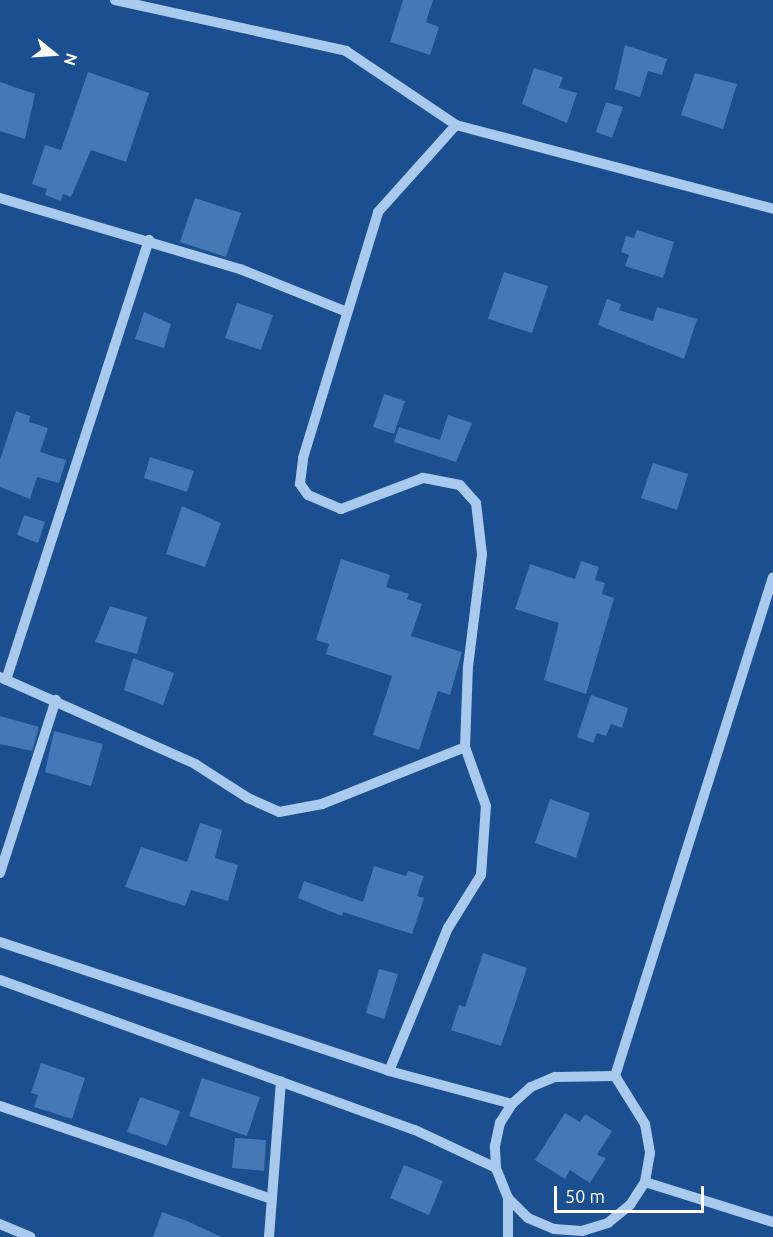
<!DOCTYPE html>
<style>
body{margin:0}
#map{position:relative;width:773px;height:1237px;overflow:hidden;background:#1b4f8f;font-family:Ubuntu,sans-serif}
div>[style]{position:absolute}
.building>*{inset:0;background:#4478b7}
.minor>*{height:10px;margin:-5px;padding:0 5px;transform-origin:5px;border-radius:5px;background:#a9c9ee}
span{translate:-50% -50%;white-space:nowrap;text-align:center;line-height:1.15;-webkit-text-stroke:6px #1b4f8f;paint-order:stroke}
.north{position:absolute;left:24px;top:24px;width:60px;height:60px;-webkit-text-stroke:4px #1b4f8f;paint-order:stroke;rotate:108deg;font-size:16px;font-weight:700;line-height:24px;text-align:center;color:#fff}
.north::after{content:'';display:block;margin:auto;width:21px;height:27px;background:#fff;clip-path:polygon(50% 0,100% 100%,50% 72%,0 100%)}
.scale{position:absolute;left:554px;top:1186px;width:150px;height:27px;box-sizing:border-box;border:3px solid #fff;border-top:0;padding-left:8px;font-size:18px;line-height:21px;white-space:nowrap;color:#fff;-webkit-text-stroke:4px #1b4f8f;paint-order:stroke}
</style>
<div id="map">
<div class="building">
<i style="clip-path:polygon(403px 0,433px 0,426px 22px,439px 27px,430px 55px,390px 42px)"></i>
<i style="clip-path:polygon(625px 45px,667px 59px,662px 75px,648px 71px,640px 97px,615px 89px)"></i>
<i style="clip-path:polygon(534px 68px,563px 77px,559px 88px,577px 93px,567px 123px,522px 104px)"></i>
<i style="clip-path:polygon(88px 72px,149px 93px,126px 162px,91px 150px,71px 197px,63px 194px,61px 201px,45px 195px,47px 189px,32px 184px,45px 145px,61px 150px)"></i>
<i style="clip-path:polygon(695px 73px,737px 84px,723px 129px,681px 115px)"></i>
<i style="clip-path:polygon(0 82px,35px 94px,25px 139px,0 131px)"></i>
<i style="clip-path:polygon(606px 102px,623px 107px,612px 138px,596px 132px)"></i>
<i style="clip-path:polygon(195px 198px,241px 213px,226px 257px,180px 242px)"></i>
<i style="clip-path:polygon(637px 230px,674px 242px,663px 278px,625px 266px,629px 255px,621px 252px,626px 236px,634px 238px)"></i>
<i style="clip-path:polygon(504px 272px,548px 286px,532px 333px,488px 319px)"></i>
<i style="clip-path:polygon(607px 299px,621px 304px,619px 310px,653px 321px,657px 307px,697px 319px,684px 359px,598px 325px)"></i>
<i style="clip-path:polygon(237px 303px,273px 315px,261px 350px,225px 338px)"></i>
<i style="clip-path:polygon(144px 312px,171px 324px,164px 348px,135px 339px)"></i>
<i style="clip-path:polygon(384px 394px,405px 401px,394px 434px,373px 427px)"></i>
<i style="clip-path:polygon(16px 411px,30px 416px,29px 422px,48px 428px,40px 452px,66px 460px,59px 483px,37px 477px,30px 499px,0 487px,0 460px)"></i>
<i style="clip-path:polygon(448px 415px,472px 423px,456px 462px,394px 442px,399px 427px,440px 440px)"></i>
<i style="clip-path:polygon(150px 457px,194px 471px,187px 492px,144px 478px)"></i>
<i style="clip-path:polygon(653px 463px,688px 474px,677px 510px,641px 498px)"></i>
<i style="clip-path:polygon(182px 506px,221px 523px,205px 567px,166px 554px)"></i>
<i style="clip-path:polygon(24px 515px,45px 522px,38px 543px,17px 535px)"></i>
<i style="clip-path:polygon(341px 559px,390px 575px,386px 587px,409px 594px,407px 599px,422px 604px,411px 636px,462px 652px,450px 695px,438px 691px,419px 750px,373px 735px,392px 676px,326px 654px,329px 644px,316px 640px)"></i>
<i style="clip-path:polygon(581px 561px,599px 567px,595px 580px,605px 583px,602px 594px,614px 598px,586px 694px,544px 680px,559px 623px,515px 609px,530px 564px,575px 579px)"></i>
<i style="clip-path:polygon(110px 606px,147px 617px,137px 654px,95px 642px)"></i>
<i style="clip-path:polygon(133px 658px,174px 673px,163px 705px,124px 690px)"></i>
<i style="clip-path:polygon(591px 695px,628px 708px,622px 728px,611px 724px,606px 736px,597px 733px,593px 743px,577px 737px)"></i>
<i style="clip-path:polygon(0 716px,39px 727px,32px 751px,0 744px)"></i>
<i style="clip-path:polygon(54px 731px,103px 744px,91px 786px,45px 772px)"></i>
<i style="clip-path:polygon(550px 799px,590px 813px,576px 858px,535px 843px)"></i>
<i style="clip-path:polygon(200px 823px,222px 830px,215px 858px,238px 865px,228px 901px,191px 890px,185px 906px,125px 887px,141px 847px,187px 862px)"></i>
<i style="clip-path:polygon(374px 866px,406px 876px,408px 871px,424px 876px,417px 896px,424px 898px,412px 934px,343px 912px,342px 916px,298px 898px,304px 881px,363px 902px)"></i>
<i style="clip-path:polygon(483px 953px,527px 968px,501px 1046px,451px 1030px,459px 1005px,465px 1007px)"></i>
<i style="clip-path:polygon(379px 969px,398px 974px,384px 1019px,366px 1013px)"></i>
<i style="clip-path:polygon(41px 1063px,85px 1078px,72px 1119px,34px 1107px,38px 1095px,31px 1093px)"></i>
<i style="clip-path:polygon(202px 1078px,260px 1097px,247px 1136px,189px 1116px)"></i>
<i style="clip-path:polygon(140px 1097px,180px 1111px,167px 1146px,127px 1132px)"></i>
<i style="clip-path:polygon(565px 1113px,580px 1122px,585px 1114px,612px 1131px,597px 1155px,606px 1158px,590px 1183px,570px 1170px,565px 1179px,535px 1160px)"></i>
<i style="clip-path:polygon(235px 1138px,266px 1140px,264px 1171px,232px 1168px)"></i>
<i style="clip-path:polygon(404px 1165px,443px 1181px,429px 1215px,390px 1198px)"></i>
<i style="clip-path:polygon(162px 1212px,187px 1221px,221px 1237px,153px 1237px)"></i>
</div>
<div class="minor">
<i style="left:115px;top:0;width:237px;rotate:12.4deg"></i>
<i style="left:346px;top:51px;width:133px;rotate:33.9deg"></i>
<i style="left:456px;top:125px;width:328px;rotate:14.8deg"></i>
<i style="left:0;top:198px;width:250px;rotate:16.5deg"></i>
<i style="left:240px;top:269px;width:115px;rotate:21.9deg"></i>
<i style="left:0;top:677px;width:214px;rotate:24deg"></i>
<i style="left:195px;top:764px;width:63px;rotate:32.7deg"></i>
<i style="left:248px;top:798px;width:34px;rotate:24deg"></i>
<i style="left:279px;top:812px;width:44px;rotate:-10.5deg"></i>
<i style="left:322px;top:804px;width:154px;rotate:-21.7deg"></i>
<i style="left:6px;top:680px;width:463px;rotate:-72deg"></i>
<i style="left:0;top:873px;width:182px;rotate:-72.1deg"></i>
<i style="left:0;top:942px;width:410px;rotate:18.3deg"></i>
<i style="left:389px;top:1071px;width:127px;rotate:15deg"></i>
<i style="left:0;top:980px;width:441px;rotate:19.9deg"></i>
<i style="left:415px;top:1130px;width:89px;rotate:25.1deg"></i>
<i style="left:389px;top:1071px;width:155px;rotate:-67.6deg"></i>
<i style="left:448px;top:928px;width:62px;rotate:-58.1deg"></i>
<i style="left:481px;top:875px;width:69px;rotate:-85.9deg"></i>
<i style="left:486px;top:806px;width:63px;rotate:-109.6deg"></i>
<i style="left:465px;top:747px;width:80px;rotate:-87.9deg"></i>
<i style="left:468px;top:667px;width:114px;rotate:-82.9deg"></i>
<i style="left:482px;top:554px;width:51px;rotate:-96.7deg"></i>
<i style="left:476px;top:503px;width:24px;rotate:-132deg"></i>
<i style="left:460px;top:485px;width:38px;rotate:-169deg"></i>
<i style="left:423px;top:478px;width:88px;rotate:159.3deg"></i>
<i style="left:341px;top:509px;width:36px;rotate:-157deg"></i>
<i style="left:308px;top:495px;width:14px;rotate:-126deg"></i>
<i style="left:300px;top:484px;width:26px;rotate:-83deg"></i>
<i style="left:303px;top:458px;width:257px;rotate:-73deg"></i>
<i style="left:378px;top:212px;width:117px;rotate:-48.1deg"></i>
<i style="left:615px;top:1076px;width:523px;rotate:-72.43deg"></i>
<i style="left:615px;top:1076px;width:57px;rotate:58deg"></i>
<i style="left:645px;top:1124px;width:29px;rotate:80deg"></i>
<i style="left:650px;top:1153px;width:29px;rotate:100deg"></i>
<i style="left:645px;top:1182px;width:27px;rotate:123deg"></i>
<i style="left:630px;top:1205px;width:28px;rotate:141deg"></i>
<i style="left:608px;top:1223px;width:27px;rotate:163deg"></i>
<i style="left:582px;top:1231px;width:28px;rotate:-176deg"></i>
<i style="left:554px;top:1229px;width:28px;rotate:-157deg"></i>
<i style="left:528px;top:1218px;width:28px;rotate:-135deg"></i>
<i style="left:508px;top:1198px;width:32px;rotate:-112deg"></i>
<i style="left:496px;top:1168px;width:22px;rotate:-93deg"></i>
<i style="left:495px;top:1146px;width:24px;rotate:-78deg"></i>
<i style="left:500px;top:1123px;width:22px;rotate:-58deg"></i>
<i style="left:512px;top:1104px;width:25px;rotate:-42deg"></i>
<i style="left:531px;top:1087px;width:26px;rotate:-23deg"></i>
<i style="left:555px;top:1077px;width:60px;rotate:-1deg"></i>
<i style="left:0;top:1106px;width:287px;rotate:18.9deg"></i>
<i style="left:645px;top:1182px;width:134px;rotate:17.4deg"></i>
<i style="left:0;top:1224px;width:33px;rotate:23deg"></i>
<i style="left:269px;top:1237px;width:156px;rotate:-85.6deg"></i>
<i style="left:508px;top:1237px;width:39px;rotate:-90deg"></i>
</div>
<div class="north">N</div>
<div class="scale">50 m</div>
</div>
